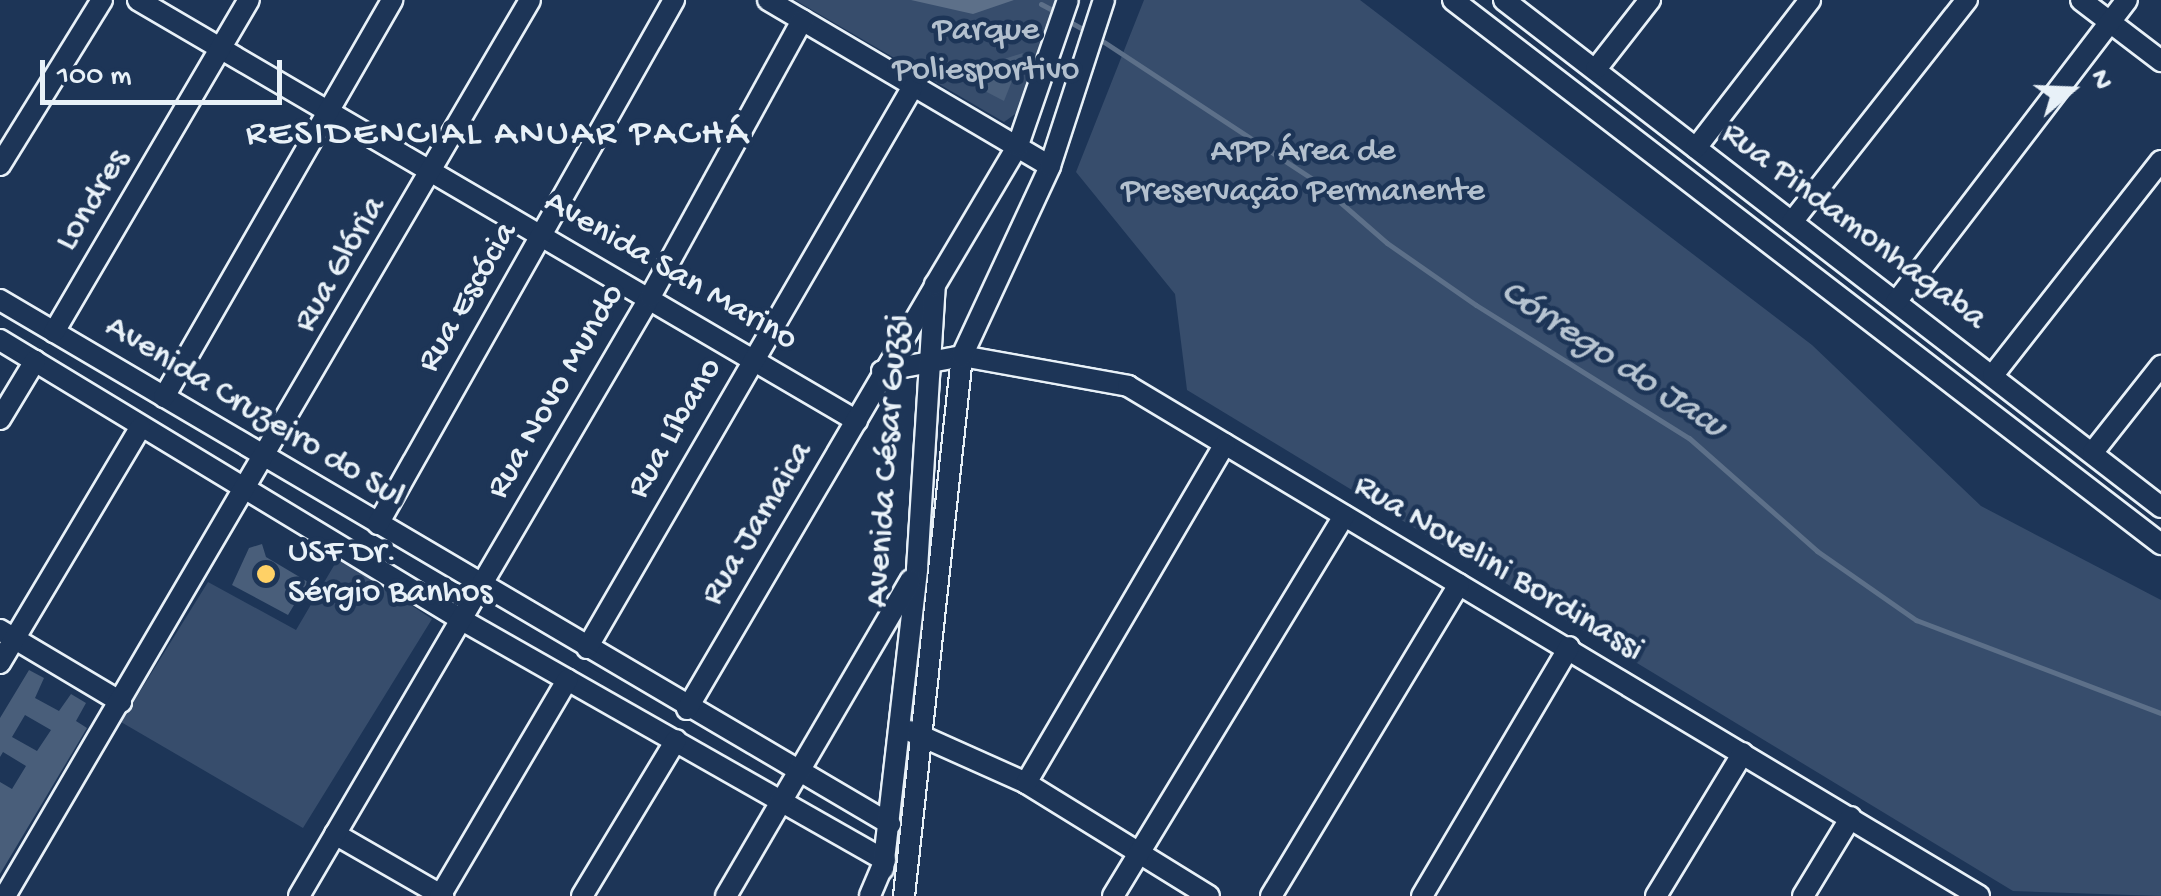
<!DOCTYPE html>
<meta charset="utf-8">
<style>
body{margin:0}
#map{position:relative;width:2161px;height:896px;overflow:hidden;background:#1d3557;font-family:"Gochi Hand",sans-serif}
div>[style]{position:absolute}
.green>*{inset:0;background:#374d6c}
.water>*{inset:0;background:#5d7089}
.stream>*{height:5px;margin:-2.5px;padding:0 2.5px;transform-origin:2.5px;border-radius:2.5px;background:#5d7089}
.building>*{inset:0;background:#495e7a}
.roads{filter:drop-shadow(2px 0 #e8f1f8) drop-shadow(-2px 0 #e8f1f8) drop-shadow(0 2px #e8f1f8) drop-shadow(0 -2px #e8f1f8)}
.minor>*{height:20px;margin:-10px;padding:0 10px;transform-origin:10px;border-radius:10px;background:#1d3557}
.dots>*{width:28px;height:28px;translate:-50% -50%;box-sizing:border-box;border:5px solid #1d3557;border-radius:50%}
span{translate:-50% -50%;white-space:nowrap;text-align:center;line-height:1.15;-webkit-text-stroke:9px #1d3557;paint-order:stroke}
.park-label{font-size:35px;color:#b3c0ce}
.street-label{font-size:35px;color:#e8f1f8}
.poi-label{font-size:35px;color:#e8f1f8}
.left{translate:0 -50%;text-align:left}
.neighbourhood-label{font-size:38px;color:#e8f1f8;letter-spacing:2.5px}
.water-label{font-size:38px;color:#b7c4d1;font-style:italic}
.north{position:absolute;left:2021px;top:40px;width:100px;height:100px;-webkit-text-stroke:8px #1d3557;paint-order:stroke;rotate:71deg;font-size:28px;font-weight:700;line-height:40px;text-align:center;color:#e8f1f8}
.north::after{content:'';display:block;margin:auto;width:35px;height:45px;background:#e8f1f8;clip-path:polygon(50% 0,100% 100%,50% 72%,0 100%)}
.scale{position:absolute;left:40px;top:60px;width:242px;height:45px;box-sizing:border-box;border:5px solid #e8f1f8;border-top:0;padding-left:12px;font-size:30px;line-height:35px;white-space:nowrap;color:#e8f1f8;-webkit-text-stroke:8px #1d3557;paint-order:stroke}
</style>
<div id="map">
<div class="green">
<i style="clip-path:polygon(795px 0,1059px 0,1021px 110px,1004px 122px)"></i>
<i style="clip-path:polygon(1144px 0,1360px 0,1812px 345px,1981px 506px,2161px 600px,2161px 896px,2013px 891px,1187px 390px,1175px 294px,1076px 172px)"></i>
<i style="clip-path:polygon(339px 557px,432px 619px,303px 828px,121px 722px,208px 582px,296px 630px)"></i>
</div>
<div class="water">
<i style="clip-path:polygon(911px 0,1014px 0,973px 14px)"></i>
</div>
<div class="stream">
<i style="left:1041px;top:4px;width:15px;rotate:28deg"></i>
<i style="left:1070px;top:22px;width:21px;rotate:29deg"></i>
<i style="left:1104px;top:42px;width:255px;rotate:33.3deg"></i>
<i style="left:1317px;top:182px;width:93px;rotate:41.1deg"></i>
<i style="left:1387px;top:243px;width:108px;rotate:34.9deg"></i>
<i style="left:1476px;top:305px;width:251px;rotate:32deg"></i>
<i style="left:1689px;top:438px;width:171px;rotate:41.4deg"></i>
<i style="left:1817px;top:551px;width:121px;rotate:34.9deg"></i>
<i style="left:1916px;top:620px;width:262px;rotate:20.8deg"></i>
</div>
<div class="building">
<i style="clip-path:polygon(1023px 53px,1004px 101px,954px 75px)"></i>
<i style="clip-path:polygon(262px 544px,266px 557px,308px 582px,288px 615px,232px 585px,249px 548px)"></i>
<i style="clip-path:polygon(evenodd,29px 670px,44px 678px,35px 698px,59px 711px,71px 694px,86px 703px,76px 721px,87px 728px,0 874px,0 782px,12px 789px,26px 766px,3px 752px,0 757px,0 718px,29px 670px,25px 715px,51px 730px,37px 751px,12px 737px,25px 715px)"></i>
</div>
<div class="roads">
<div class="minor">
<i style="left:138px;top:0;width:833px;rotate:30.35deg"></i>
<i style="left:768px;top:0;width:327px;rotate:30.5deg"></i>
<i style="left:1453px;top:0;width:893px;rotate:37.54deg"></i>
<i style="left:1504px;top:0;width:830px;rotate:37.66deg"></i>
<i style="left:2081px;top:0;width:101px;rotate:37.3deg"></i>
<i style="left:1596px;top:69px;width:88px;rotate:-52deg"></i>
<i style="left:1696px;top:148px;width:187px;rotate:-52.4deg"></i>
<i style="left:0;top:165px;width:194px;rotate:-58.3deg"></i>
<i style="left:1792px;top:222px;width:283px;rotate:-51.8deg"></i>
<i style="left:0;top:300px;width:1033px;rotate:30.49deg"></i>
<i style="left:1896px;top:302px;width:380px;rotate:-52.6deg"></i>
<i style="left:54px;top:332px;width:385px;rotate:-59.6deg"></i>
<i style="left:0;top:340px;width:540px;rotate:31.22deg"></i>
<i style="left:462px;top:620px;width:486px;rotate:29.6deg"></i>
<i style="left:885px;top:860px;width:39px;rotate:113deg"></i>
<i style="left:882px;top:371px;width:81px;rotate:-10.6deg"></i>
<i style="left:962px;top:356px;width:169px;rotate:10.2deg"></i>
<i style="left:1128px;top:386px;width:992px;rotate:30.93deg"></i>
<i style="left:1993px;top:375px;width:272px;rotate:-51.9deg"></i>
<i style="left:164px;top:397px;width:458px;rotate:-60.1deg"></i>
<i style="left:0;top:419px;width:68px;rotate:-58.9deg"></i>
<i style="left:2093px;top:452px;width:110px;rotate:-51.7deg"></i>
<i style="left:378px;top:524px;width:602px;rotate:-60.54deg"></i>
<i style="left:0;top:630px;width:141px;rotate:30.8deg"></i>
<i style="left:587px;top:648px;width:647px;rotate:-59.87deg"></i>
<i style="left:0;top:663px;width:274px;rotate:-59.2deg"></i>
<i style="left:687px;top:709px;width:488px;rotate:-59.6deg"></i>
<i style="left:910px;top:731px;width:127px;rotate:24.1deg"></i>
<i style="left:1026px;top:783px;width:215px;rotate:31.7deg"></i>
<i style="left:1026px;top:783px;width:393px;rotate:-59.6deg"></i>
<i style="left:335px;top:834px;width:125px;rotate:29.9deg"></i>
<i style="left:883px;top:869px;width:302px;rotate:-83.5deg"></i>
<i style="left:917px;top:569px;width:285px;rotate:-86.4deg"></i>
<i style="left:935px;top:285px;width:163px;rotate:-59.3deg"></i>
<i style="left:1018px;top:145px;width:153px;rotate:-71deg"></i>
<i style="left:5px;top:896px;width:1038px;rotate:-59.63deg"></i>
<i style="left:299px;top:896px;width:694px;rotate:-59.63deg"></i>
<i style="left:650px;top:297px;width:316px;rotate:-61.2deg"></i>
<i style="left:440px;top:896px;width:251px;rotate:-59.5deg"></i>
<i style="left:582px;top:896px;width:182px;rotate:-58.9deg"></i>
<i style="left:726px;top:896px;width:366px;rotate:-59.7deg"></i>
<i style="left:904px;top:896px;width:543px;rotate:-83.87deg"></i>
<i style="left:962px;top:356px;width:209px;rotate:-65.1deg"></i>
<i style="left:1050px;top:166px;width:175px;rotate:-72deg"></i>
<i style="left:1113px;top:896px;width:445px;rotate:-58.7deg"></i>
<i style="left:1271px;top:896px;width:364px;rotate:-58.9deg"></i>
<i style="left:1422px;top:896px;width:289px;rotate:-59.4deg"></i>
<i style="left:1656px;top:896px;width:167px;rotate:-58.7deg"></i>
<i style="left:1803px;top:896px;width:92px;rotate:-58.7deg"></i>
</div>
</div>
<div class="dots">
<i style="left:266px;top:574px;background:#ffd166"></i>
</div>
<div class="park-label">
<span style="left:986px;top:52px">Parque<br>Poliesportivo</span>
<span style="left:1303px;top:173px">APP Área de<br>Preservação Permanente</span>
</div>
<div class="street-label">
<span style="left:94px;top:201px;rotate:-59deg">Londres</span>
<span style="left:1853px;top:227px;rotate:37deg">Rua Pindamonhagaba</span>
<span style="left:341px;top:265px;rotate:-60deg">Rua Glória</span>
<span style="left:670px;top:272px;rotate:30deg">Avenida San Marino</span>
<span style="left:469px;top:298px;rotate:-60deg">Rua Escócia</span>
<span style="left:557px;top:392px;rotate:-60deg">Rua Novo Mundo</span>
<span style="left:254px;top:413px;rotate:31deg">Avenida Cruzeiro do Sul</span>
<span style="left:676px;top:429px;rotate:-60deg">Rua Líbano</span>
<span style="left:889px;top:461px;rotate:-86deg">Avenida César Guzzi</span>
<span style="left:758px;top:524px;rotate:-59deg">Rua Jamaica</span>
<span style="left:1498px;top:569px;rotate:31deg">Rua Novelini Bordinassi</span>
</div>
<div class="poi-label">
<span class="left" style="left:288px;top:574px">USF Dr.<br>Sérgio Banhos</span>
</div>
<div class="neighbourhood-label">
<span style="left:498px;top:136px">RESIDENCIAL ANUAR PACHÁ</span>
</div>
<div class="water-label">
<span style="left:1612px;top:361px;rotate:33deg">Córrego do Jacu</span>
</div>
<div class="north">N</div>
<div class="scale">100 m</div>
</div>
